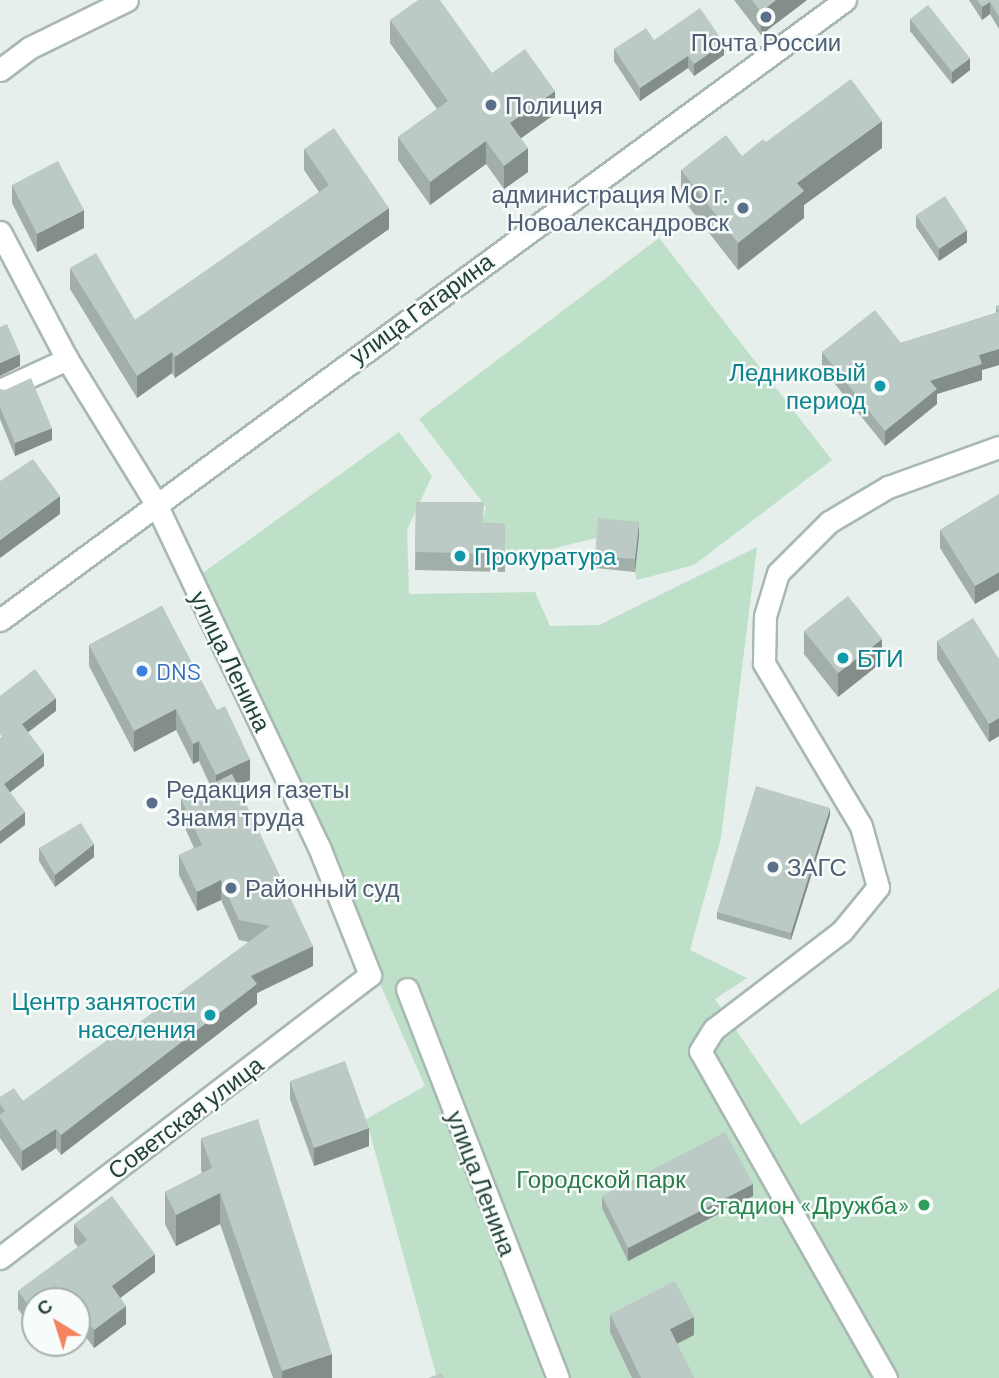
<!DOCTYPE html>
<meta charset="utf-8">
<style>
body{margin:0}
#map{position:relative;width:999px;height:1378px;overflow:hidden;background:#e6efeb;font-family:Barlow,sans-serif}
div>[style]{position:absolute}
.green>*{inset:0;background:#bfe0c8}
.roads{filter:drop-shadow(2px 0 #a8b8b2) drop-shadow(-2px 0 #a8b8b2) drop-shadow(0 2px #a8b8b2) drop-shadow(0 -2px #a8b8b2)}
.street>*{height:21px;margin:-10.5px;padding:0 10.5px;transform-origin:10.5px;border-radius:10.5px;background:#fff}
.wall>*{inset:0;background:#a1aea9}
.shaded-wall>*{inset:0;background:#838d89}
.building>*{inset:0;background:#bbcac4}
.dots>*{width:19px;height:19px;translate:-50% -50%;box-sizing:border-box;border:4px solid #f7fbf9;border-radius:50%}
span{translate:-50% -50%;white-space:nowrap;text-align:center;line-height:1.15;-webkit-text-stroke:5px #f7fbf9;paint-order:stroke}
.service-label{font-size:24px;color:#4e5e75}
.left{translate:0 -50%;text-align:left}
.right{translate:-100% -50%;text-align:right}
.street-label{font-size:24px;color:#24423a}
.culture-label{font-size:24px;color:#0d838f}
.shop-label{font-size:24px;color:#366cbe}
.park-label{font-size:24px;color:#2d7a4b}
.leisure-label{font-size:24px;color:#27864d}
.north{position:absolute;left:21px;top:1287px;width:70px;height:70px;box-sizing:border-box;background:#f7fbf9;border:2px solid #a3b1ad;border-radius:50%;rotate:322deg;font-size:19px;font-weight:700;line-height:28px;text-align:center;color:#24423a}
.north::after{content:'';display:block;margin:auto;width:24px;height:32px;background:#f4845f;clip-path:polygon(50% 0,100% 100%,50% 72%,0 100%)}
</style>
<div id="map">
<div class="green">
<i style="clip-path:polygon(659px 238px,832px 460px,694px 565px,637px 580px,624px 531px,515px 558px,482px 526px,486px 507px,419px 419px)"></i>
<i style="clip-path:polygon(399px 432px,432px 476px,407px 530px,409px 594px,535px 592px,550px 626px,599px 625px,757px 547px,721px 838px,690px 950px,747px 978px,715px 999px,801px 1125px,999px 988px,999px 1378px,437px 1378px,366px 1119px,425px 1086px,200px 575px)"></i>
</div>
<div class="roads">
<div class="street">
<i style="left:0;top:70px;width:36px;rotate:-37deg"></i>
<i style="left:29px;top:48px;width:109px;rotate:-26.1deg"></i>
<i style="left:0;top:232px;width:144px;rotate:62.2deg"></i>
<i style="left:67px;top:359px;width:168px;rotate:58.4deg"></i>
<i style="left:155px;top:502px;width:382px;rotate:64.6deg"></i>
<i style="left:319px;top:847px;width:138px;rotate:68.3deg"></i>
<i style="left:370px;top:975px;width:466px;rotate:142.6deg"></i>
<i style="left:0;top:390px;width:74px;rotate:-24.8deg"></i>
<i style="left:0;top:620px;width:1048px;rotate:-36.27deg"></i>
<i style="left:407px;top:989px;width:417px;rotate:68.8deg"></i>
<i style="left:886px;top:1378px;width:376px;rotate:-119.6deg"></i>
<i style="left:700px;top:1051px;width:26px;rotate:-58deg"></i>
<i style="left:714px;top:1029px;width:161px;rotate:-37.4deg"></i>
<i style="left:842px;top:931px;width:57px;rotate:-50.7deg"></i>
<i style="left:878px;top:887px;width:63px;rotate:-105.6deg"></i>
<i style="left:861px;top:826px;width:190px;rotate:-120.8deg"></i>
<i style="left:764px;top:663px;width:47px;rotate:-88.8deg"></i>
<i style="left:765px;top:616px;width:45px;rotate:-73.2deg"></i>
<i style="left:778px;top:573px;width:72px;rotate:-45deg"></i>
<i style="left:829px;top:522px;width:69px;rotate:-30.7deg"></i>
<i style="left:888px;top:487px;width:118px;rotate:-19.8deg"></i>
</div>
</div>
<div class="wall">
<i style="clip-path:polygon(734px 0,807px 0,761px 35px)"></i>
<i style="clip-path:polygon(969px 0,999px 0,999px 29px,990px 14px,982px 20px)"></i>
<i style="clip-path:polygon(910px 19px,970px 70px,952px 84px,910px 31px)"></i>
<i style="clip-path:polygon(390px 20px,492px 73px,555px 114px,521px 138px,528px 172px,504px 189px,486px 164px,430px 205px,398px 160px,398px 137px,437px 109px,390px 43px)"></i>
<i style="clip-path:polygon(654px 40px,724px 55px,694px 76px,688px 68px,640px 101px,614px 61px,614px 49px)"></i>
<i style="clip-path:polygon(882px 148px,804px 205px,804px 218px,738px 270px,681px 197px,681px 170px,742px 156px)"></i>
<i style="clip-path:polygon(304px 149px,389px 229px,175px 378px,172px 373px,137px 398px,70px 289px,70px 268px,135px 320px,319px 192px,304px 170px)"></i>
<i style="clip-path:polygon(12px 185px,84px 228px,37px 252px,12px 203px)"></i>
<i style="clip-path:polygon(916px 215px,967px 242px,939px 261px,916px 227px)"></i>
<i style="clip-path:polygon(999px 305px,999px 365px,982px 370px,982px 380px,937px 394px,937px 404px,885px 446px,822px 368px,822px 352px,901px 343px,996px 313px,996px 306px)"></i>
<i style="clip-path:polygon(0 389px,52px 440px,15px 456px,0 419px)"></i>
<i style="clip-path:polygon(999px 494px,975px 604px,940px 548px,940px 530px)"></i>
<i style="clip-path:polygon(416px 502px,484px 523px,505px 524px,505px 572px,415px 570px)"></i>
<i style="clip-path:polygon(639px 535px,635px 572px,595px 568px,595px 556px)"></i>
<i style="clip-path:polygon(162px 606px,250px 780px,237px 786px,313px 966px,257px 993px,257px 1004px,61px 1155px,56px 1148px,22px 1171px,0 1138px,0 1097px,23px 1101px,135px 1026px,249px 942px,239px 940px,221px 900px,197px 911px,179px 875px,179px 855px,194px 848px,181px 819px,181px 799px,210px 785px,199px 761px,193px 764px,176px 730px,134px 752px,89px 666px,89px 645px)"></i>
<i style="clip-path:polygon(804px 631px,882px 662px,838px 697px,804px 654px)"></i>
<i style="clip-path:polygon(937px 641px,999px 659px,999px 736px,989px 742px,937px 659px)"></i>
<i style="clip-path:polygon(830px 815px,791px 940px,717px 919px,717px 912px)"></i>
<i style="clip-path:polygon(39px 848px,94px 857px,55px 887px,39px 861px)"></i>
<i style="clip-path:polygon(290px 1081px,369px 1146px,314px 1166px,290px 1099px)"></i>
<i style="clip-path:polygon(201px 1138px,332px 1378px,273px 1378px,220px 1224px,176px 1246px,165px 1224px,165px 1192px,202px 1173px,201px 1170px)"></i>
<i style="clip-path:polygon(602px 1196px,753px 1196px,628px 1261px,602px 1208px)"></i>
<i style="clip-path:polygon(74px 1224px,155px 1272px,120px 1298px,126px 1324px,94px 1348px,77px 1325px,77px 1301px,35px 1301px,35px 1332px,18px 1309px,18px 1291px,78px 1247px,74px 1242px)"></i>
<i style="clip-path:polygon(610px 1314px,694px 1335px,677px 1344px,694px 1378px,632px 1378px,610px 1332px)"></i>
</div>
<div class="shaded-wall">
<i style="clip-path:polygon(776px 0,807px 0,761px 35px,761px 12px)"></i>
<i style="clip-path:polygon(990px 2px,990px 14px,982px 20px,982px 7px)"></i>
<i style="clip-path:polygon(724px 43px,724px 55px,694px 76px,694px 64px)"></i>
<i style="clip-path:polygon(688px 56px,688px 68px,640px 101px,640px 88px)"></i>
<i style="clip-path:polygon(970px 58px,970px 70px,952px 84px,952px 72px)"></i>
<i style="clip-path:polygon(555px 91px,555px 114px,510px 146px,510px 123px)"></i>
<i style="clip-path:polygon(882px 121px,882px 148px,804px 205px,804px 218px,738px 270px,738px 243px,797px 183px)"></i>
<i style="clip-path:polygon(486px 141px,486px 164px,430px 205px,430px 182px)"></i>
<i style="clip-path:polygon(528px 148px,528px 172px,504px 189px,504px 166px)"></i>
<i style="clip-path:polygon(389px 208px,389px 229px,175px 378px,175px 357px)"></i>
<i style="clip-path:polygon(84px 210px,84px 228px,37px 252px,37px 234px)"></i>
<i style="clip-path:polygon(967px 230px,967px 242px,939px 261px,939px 249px)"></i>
<i style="clip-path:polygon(999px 349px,999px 365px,982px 370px,982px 380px,937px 394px,937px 404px,885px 446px,885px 431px,930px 381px,979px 355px)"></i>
<i style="clip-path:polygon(172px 352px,172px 373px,137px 398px,137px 376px)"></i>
<i style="clip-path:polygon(20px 354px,20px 366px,0 376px,0 363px)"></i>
<i style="clip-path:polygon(52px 428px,52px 440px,15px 456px,15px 443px)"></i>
<i style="clip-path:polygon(60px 496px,60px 514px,0 558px,0 540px)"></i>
<i style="clip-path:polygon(639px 522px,639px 535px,635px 572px,635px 559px)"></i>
<i style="clip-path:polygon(999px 572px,999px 590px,975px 604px,975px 586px)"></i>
<i style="clip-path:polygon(882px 639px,882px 662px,838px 697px,838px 673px)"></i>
<i style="clip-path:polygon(56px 698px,56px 711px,22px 737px,22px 724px)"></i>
<i style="clip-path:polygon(176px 709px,176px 730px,134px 752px,134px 731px)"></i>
<i style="clip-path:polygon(999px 718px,999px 736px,989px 742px,989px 724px)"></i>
<i style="clip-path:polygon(199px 741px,199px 761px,193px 764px,193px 744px)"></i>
<i style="clip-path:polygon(44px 753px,44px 766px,4px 797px,4px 784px)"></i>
<i style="clip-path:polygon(250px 759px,250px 780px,216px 796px,216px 775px)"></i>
<i style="clip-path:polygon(830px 808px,830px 815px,791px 940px,791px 933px)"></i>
<i style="clip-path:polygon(25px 812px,25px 825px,0 844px,0 831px)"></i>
<i style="clip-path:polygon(94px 844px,94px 857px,55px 887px,55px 875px)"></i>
<i style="clip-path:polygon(221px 880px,221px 900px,197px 911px,197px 892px)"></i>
<i style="clip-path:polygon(313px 946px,313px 966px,257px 993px,257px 1004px,61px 1155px,61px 1135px,251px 976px)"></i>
<i style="clip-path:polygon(369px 1128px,369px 1146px,314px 1166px,314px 1148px)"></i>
<i style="clip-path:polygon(56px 1129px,56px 1148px,22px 1171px,22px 1151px)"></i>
<i style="clip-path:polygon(753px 1184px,753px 1196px,628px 1261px,628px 1248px)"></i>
<i style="clip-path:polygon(220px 1193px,220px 1224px,176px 1246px,176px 1215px)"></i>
<i style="clip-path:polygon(155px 1254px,155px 1272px,112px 1304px,112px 1286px)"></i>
<i style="clip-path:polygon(126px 1306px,126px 1324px,94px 1348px,94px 1330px)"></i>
<i style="clip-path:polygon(694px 1317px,694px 1335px,670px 1347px,670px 1329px)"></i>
<i style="clip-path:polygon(332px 1354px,332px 1378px,282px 1378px,282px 1371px)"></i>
</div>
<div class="building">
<i style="clip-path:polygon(418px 0,440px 0,492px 73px,525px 49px,555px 91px,510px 123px,528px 148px,504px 166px,486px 141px,430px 182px,398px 137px,448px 101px,390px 20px)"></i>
<i style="clip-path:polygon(752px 0,776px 0,761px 12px)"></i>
<i style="clip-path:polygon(977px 0,999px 0,999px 17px,990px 2px,982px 7px)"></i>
<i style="clip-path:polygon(928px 5px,970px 58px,952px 72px,910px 19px)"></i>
<i style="clip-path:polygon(700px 8px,724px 43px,694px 64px,688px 56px,640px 88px,614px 49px,646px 28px,654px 40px)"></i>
<i style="clip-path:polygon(851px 79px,882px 121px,797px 183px,804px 191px,738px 243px,681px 170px,726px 135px,742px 156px,763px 139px,766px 142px)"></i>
<i style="clip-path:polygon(334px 128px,389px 208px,175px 357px,172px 352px,137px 376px,70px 268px,96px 253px,135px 320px,329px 185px,304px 149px)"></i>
<i style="clip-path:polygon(58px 161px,84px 210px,37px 234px,12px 185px)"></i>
<i style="clip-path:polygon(945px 196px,967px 230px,939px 249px,916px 215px)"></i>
<i style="clip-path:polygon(999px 305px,999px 349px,979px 355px,982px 364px,930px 381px,937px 389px,885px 431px,822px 352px,875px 310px,901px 343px,998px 312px,996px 306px)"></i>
<i style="clip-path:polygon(7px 324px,20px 354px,0 363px,0 327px)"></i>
<i style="clip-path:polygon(31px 378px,52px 428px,15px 443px,0 407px,0 389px,5px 390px)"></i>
<i style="clip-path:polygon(33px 459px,60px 496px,0 540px,0 481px)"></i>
<i style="clip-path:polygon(999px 494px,999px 572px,975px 586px,940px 530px)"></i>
<i style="clip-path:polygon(416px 502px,484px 502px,483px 523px,505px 524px,505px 554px,415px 552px)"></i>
<i style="clip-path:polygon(598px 518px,639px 522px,635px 559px,595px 556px)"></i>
<i style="clip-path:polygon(848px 596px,882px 639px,838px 673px,804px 631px)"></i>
<i style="clip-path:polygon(162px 606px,217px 710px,225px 706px,250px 759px,216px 775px,199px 741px,193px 744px,176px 709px,134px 731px,89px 645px)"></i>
<i style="clip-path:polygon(973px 618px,999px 659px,999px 718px,989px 724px,937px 641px)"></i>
<i style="clip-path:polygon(35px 669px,56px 698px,22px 724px,44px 753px,4px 784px,25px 812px,0 831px,0 738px,2px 737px,0 734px,0 696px)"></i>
<i style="clip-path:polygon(232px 774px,313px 946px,251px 976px,257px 984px,61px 1135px,56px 1129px,22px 1151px,0 1118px,0 1115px,5px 1111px,0 1104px,0 1097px,14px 1088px,23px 1101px,132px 1022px,135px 1026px,270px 926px,239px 920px,221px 880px,197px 892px,179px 855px,202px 845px,181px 799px)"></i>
<i style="clip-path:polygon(756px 786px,830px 808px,791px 933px,717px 912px)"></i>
<i style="clip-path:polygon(81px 823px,94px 844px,55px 875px,39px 848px)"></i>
<i style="clip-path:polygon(345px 1061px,369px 1128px,314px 1148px,290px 1081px)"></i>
<i style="clip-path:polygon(258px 1119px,332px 1354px,282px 1371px,220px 1193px,176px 1215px,165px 1192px,212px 1168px,201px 1138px)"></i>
<i style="clip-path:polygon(725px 1132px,753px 1184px,628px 1248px,602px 1196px)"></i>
<i style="clip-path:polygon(112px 1196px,155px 1254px,112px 1286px,126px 1306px,94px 1330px,77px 1307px,77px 1301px,35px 1301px,35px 1314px,18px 1291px,87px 1240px,74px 1224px)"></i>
<i style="clip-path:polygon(675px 1281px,694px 1317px,670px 1329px,694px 1378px,641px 1378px,610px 1314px)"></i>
<i style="clip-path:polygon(442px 1373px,444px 1378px,428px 1378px)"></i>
</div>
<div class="dots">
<i style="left:766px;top:17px;background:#5c6f8a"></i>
<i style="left:491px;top:105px;background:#5c6f8a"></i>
<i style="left:743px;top:208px;background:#5c6f8a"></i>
<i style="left:880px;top:386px;background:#0f9aa8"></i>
<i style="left:460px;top:556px;background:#0f9aa8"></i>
<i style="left:843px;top:658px;background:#0f9aa8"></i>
<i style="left:142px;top:671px;background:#3f7fe0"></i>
<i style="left:152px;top:803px;background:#5c6f8a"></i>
<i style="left:773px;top:867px;background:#5c6f8a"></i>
<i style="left:231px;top:888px;background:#5c6f8a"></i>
<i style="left:210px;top:1015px;background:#0f9aa8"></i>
<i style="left:924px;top:1205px;background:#2e9e5b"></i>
</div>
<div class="service-label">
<span style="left:766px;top:42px">Почта России</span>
<span class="left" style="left:505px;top:105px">Полиция</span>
<span class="right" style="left:729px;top:208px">администрация МО г.<br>Новоалександровск</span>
<span class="left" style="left:166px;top:803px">Редакция газеты<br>Знамя труда</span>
<span class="left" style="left:787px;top:867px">ЗАГС</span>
<span class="left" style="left:245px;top:888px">Районный суд</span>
</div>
<div class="street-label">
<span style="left:421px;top:308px;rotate:-36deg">улица Гагарина</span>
<span style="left:231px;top:661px;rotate:64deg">улица Ленина</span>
<span style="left:185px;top:1117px;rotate:-37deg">Советская улица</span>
<span style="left:482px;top:1183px;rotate:69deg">улица Ленина</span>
</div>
<div class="culture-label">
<span class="right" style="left:866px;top:386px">Ледниковый<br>период</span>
<span class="left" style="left:474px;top:556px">Прокуратура</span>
<span class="left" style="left:857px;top:658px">БТИ</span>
<span class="right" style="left:196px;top:1015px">Центр занятости<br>населения</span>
</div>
<div class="shop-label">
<span class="left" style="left:156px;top:671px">DNS</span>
</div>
<div class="park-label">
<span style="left:601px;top:1179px">Городской парк</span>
</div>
<div class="leisure-label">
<span class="right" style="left:910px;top:1205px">Стадион «Дружба»</span>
</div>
<div class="north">С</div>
</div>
